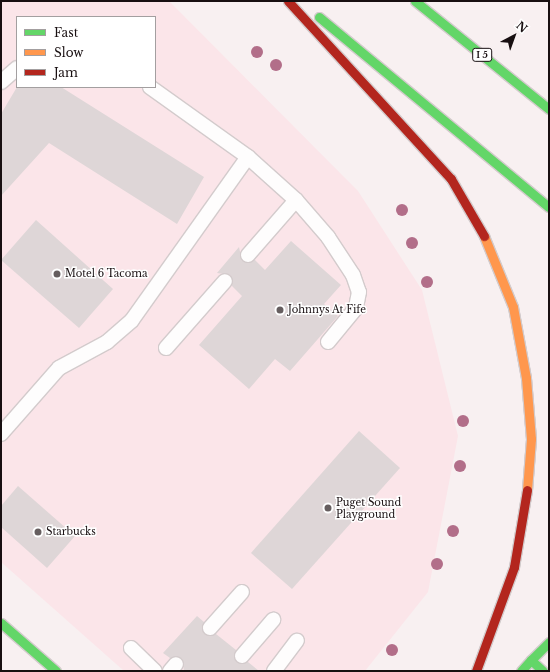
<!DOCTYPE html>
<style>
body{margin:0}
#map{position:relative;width:550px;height:672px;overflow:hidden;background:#f8f0f1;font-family:"Libre Baskerville",serif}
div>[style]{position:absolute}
.built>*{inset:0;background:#fbe5e9}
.building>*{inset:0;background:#ded6d7}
.roads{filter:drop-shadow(1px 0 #d3cbcc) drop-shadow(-1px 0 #d3cbcc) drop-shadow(0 1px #d3cbcc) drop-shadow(0 -1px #d3cbcc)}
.lane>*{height:14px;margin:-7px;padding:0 7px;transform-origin:7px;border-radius:7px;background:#fefdfd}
.fast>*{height:9px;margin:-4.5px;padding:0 4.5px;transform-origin:4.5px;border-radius:4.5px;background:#63d668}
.slow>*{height:9px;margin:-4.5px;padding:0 4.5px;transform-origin:4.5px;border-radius:4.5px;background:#ff974d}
.jam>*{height:9px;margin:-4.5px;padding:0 4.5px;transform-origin:4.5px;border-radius:4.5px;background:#b3261e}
.trees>*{width:12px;height:12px;margin:-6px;border-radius:50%;background:#b26e89}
.dots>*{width:11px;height:11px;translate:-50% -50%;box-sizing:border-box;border:2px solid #fff;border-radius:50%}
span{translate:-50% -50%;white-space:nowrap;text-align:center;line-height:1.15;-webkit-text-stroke:3px #fff;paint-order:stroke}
.shield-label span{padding:1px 3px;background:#fff;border:1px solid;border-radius:3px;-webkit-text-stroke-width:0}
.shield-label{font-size:9px;color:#180f11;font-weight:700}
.poi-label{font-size:10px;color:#180f11}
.left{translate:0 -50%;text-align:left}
.frame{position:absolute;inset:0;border:2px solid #180f11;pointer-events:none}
.legend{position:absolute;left:16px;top:16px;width:140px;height:72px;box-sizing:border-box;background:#fff;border:1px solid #a39fa0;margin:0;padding:5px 7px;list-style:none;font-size:12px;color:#180f11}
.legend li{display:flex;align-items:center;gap:8px;height:20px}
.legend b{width:20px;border:1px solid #a39fa0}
.north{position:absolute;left:494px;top:16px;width:40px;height:40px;-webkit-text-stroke:3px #fff;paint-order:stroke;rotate:41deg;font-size:11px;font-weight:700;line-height:16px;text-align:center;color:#180f11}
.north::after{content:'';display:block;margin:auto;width:14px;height:18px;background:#180f11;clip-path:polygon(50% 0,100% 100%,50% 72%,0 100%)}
</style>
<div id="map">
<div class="built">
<i style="clip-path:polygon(evenodd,1px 1px,169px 1px,358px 191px,422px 290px,458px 436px,428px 592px,365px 671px,124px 671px,1px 562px,1px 1px,17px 17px,155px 17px,155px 87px,17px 87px,17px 17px)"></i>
</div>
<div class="building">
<i style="clip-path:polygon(17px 87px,61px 87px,204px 177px,177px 224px,49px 143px,1px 196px,1px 114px)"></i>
<i style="clip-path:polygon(36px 220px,113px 289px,79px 328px,1px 260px)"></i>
<i style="clip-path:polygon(291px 241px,341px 285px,324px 304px,338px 316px,290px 371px,275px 359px,249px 389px,199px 345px,242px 296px,232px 286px,231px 275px,217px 273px,239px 247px,242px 261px,255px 260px,265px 270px)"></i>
<i style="clip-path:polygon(359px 431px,400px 468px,292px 589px,251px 553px)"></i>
<i style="clip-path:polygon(18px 486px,75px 536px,47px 568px,1px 527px,1px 506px)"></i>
<i style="clip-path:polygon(197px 616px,204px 622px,204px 634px,216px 634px,236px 650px,236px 662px,248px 662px,259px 671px,184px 671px,182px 658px,170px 658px,163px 653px)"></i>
</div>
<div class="roads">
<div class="lane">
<i style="left:1px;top:82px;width:21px;rotate:-41deg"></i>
<i style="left:150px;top:87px;width:120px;rotate:35.5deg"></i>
<i style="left:248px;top:157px;width:64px;rotate:41.9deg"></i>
<i style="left:296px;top:200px;width:49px;rotate:49.1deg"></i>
<i style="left:328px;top:237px;width:45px;rotate:56.7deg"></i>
<i style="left:353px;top:275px;width:18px;rotate:71deg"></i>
<i style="left:359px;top:292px;width:16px;rotate:101deg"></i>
<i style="left:356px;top:308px;width:44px;rotate:129.5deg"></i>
<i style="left:248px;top:255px;width:73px;rotate:-48.9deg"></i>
<i style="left:166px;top:348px;width:89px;rotate:-48.6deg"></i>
<i style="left:1px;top:434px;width:88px;rotate:-48.7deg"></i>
<i style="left:59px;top:368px;width:55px;rotate:-28.4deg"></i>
<i style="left:107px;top:342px;width:33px;rotate:-41deg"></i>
<i style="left:132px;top:320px;width:200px;rotate:-54.6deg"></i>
<i style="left:210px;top:628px;width:48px;rotate:-48.4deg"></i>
<i style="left:131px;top:648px;width:33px;rotate:44deg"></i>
<i style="left:242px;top:656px;width:48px;rotate:-49.3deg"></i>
<i style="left:170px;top:671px;width:9px;rotate:-49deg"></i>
<i style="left:274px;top:671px;width:38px;rotate:-53deg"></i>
</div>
<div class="fast">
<i style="left:415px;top:1px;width:172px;rotate:38.9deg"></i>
<i style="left:319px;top:17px;width:298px;rotate:39.6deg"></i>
<i style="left:1px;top:623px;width:73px;rotate:41.1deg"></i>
<i style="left:531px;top:660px;width:25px;rotate:-45deg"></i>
<i style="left:531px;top:660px;width:16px;rotate:43deg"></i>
<i style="left:521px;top:671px;width:15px;rotate:-48deg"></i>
</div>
<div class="slow">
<i style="left:484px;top:236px;width:77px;rotate:67.8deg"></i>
<i style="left:513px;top:307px;width:72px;rotate:79.6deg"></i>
<i style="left:526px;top:378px;width:61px;rotate:85.3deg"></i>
<i style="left:531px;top:439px;width:51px;rotate:94.5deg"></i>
</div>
<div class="jam">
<i style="left:288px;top:1px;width:241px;rotate:47.5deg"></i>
<i style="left:451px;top:179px;width:66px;rotate:59.9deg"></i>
<i style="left:476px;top:671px;width:111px;rotate:-69.9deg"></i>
<i style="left:514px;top:567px;width:78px;rotate:-80.4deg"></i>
</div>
</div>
<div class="trees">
<i style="left:257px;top:52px"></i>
<i style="left:276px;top:65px"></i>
<i style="left:402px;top:210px"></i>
<i style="left:412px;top:243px"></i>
<i style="left:427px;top:282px"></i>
<i style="left:463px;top:421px"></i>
<i style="left:460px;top:466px"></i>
<i style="left:453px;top:531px"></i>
<i style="left:437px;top:564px"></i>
<i style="left:392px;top:650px"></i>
</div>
<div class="dots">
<i style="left:57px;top:274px;background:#665e5f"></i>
<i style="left:280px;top:310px;background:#665e5f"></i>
<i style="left:328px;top:508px;background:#665e5f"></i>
<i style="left:38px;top:532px;background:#665e5f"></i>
</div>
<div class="shield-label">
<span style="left:482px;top:55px">I 5</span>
</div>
<div class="poi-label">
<span class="left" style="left:65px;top:274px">Motel 6 Tacoma</span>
<span class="left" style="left:288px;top:310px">Johnnys At Fife</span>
<span class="left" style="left:336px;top:508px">Puget Sound<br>Playground</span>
<span class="left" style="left:46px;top:532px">Starbucks</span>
</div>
<div class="frame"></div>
<ul class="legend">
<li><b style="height:5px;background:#63d668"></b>Fast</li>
<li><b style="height:5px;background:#ff974d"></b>Slow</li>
<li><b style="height:5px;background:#b3261e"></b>Jam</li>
</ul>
<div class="north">N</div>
</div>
